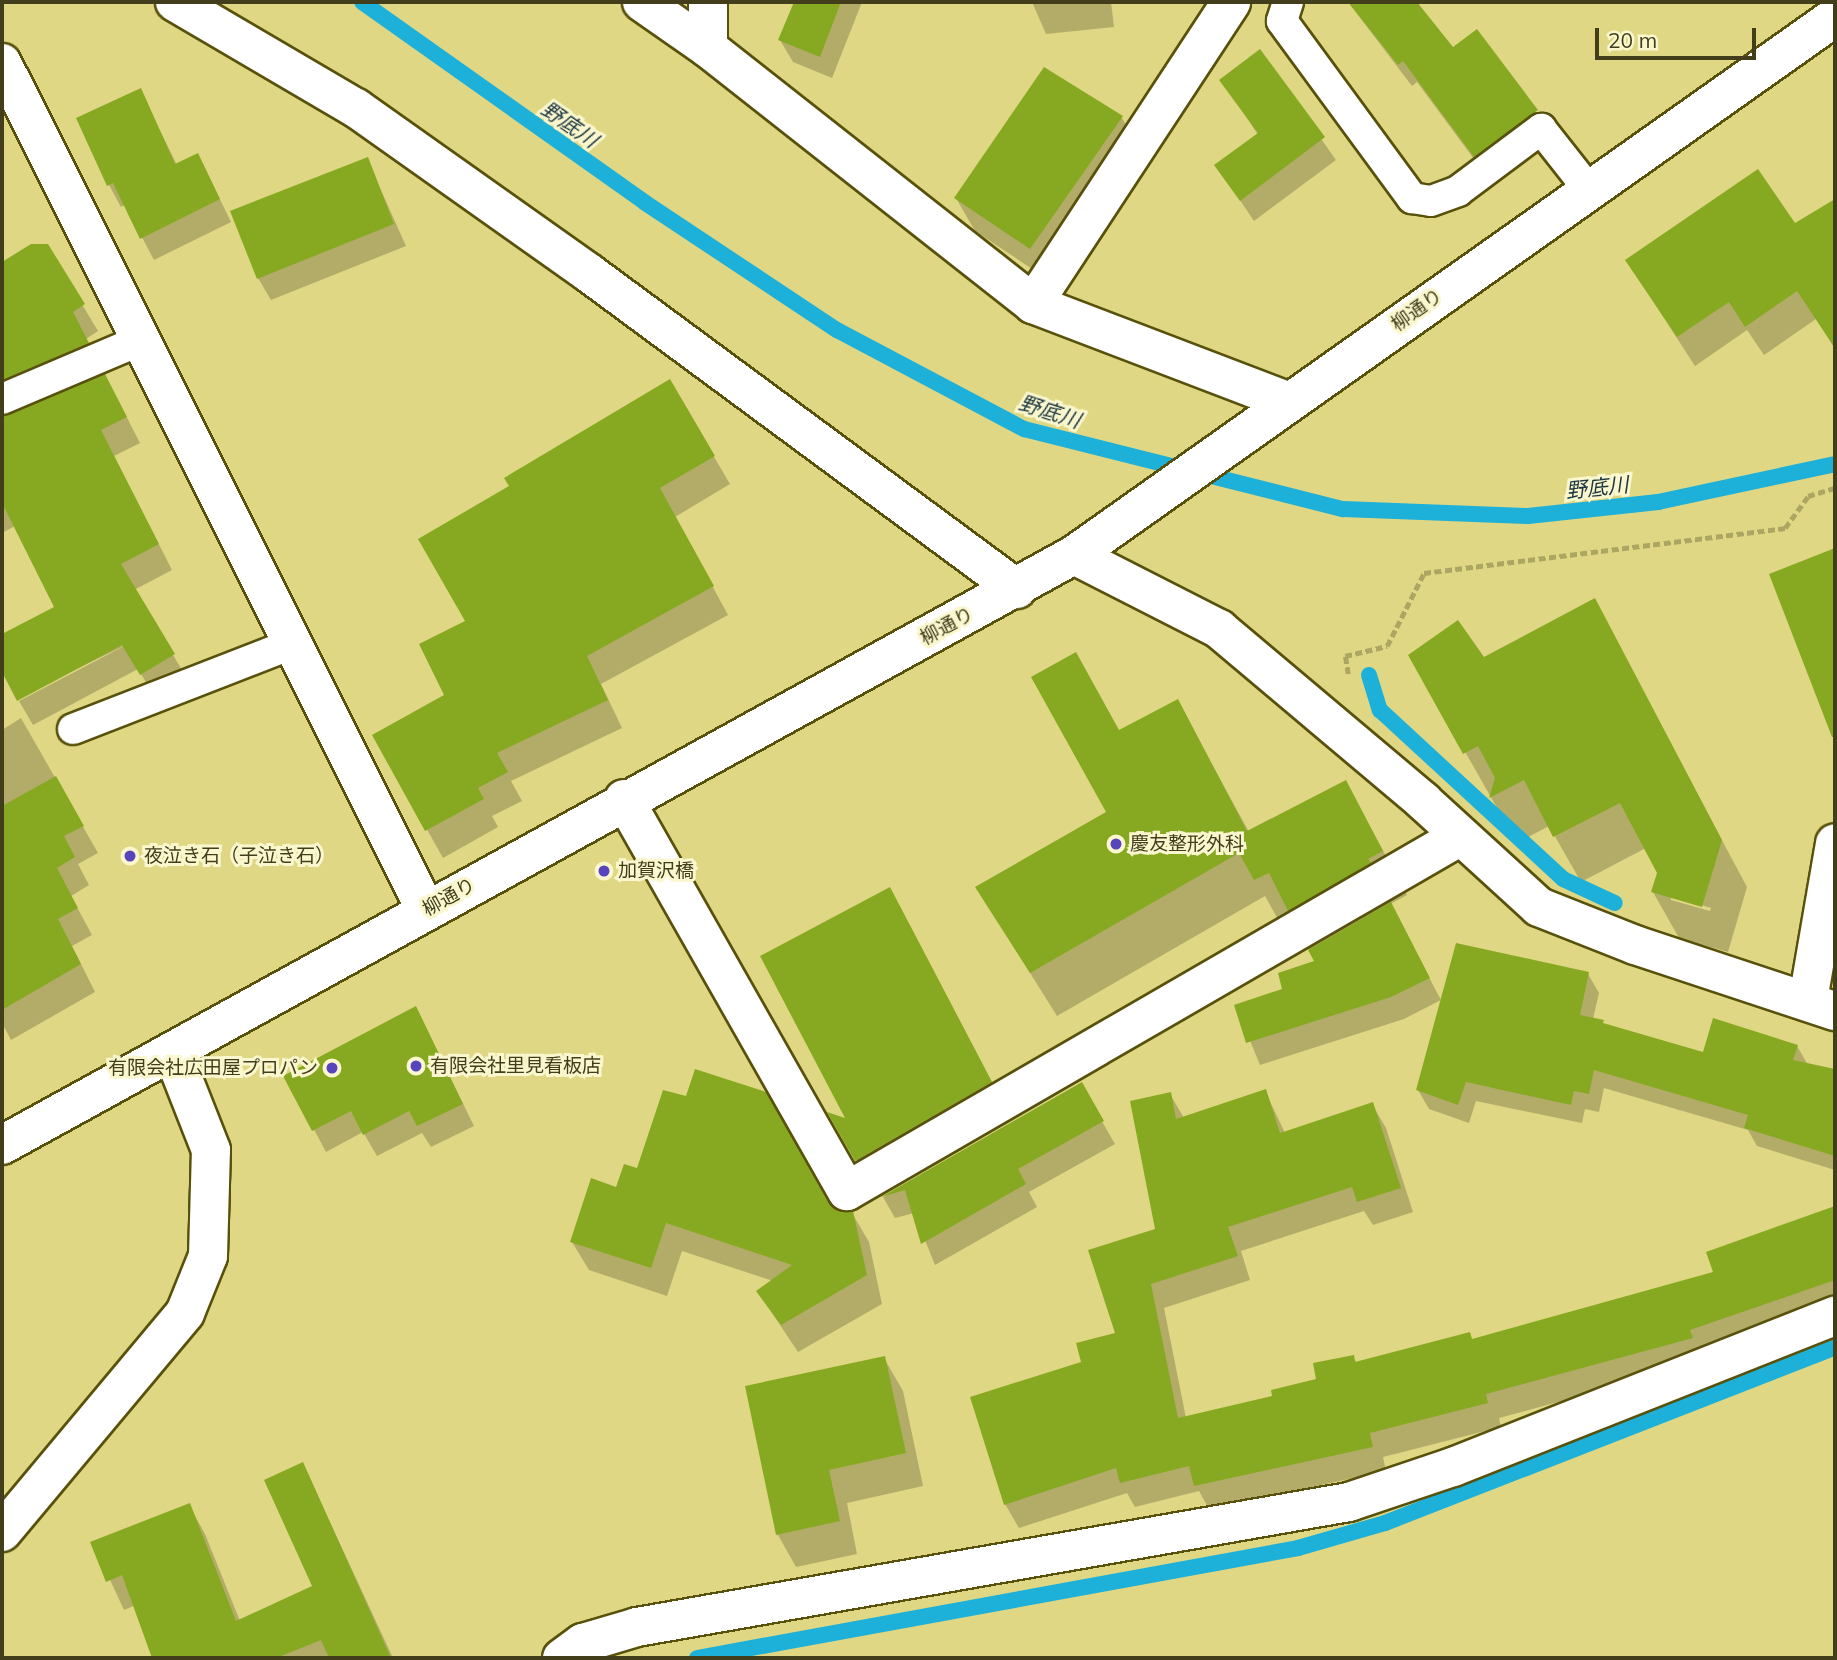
<!DOCTYPE html>
<meta charset="utf-8">
<style>
body{margin:0}
#map{position:relative;width:1837px;height:1660px;overflow:hidden;background:#dfd783;font-family:Mulish,"Noto Sans JP",sans-serif}
div>[style]{position:absolute}
.shadow>*{inset:0;background:#0003}
.stream>*{height:16px;margin:-8px;padding:0 8px;transform-origin:8px;border-radius:8px;background:#1db0d9}
.building>*{inset:0;background:#87a922}
.path>*{height:4.5px;margin-top:-2.25px;transform-origin:0;background:repeating-linear-gradient(90deg,#ada662 0 7px,transparent 0 10.5px)}
.roads{filter:drop-shadow(2px 0 #58510b) drop-shadow(-2px 0 #58510b) drop-shadow(0 2px #58510b) drop-shadow(0 -2px #58510b)}
.lane>*{height:30px;margin:-15px;padding:0 15px;transform-origin:15px;border-radius:15px;background:#fff}
.street>*{height:38px;margin:-19px;padding:0 19px;transform-origin:19px;border-radius:19px;background:#fff}
.secondary>*{height:38px;margin:-19px;padding:0 19px;transform-origin:19px;border-radius:19px;background:#fff}
.dots>*{width:19px;height:19px;translate:-50% -50%;box-sizing:border-box;border:4px solid #faf7ce;border-radius:50%}
span{translate:-50% -50%;white-space:nowrap;text-align:center;line-height:1.15;-webkit-text-stroke:6px #faf7ce;paint-order:stroke}
.street-label{font-size:19px;color:#423e1b}
.poi-label{font-size:19px;color:#423e1b}
.left{translate:0 -50%;text-align:left}
.right{translate:-100% -50%;text-align:right}
.water-label{font-size:21px;color:#1d3842;font-style:italic}
.frame{position:absolute;inset:0;border:4px solid #423e1b;pointer-events:none}
.scale{position:absolute;left:1595px;top:28px;width:161px;height:32px;box-sizing:border-box;border:4px solid #423e1b;border-top:0;padding-left:9px;font-size:21px;line-height:24px;white-space:nowrap;color:#423e1b;-webkit-text-stroke:5px #faf7ce;paint-order:stroke}
</style>
<div id="map">
<div class="shadow">
<i style="clip-path:polygon(796px 2px,862px 2px,832px 78px,793px 62px,780px 40px)"></i>
<i style="clip-path:polygon(1032px 2px,1111px 2px,1114px 27px,1046px 34px)"></i>
<i style="clip-path:polygon(1348px 2px,1415px 2px,1452px 50px,1477px 31px,1549px 133px,1488px 178px,1417px 82px,1412px 86px)"></i>
<i style="clip-path:polygon(1260px 52px,1336px 160px,1254px 221px,1217px 166px,1258px 135px,1222px 80px)"></i>
<i style="clip-path:polygon(140px 90px,177px 165px,209px 177px,231px 222px,154px 260px,125px 205px,121px 207px,109px 185px)"></i>
<i style="clip-path:polygon(1122px 118px,1140px 150px,1049px 280px,975px 231px,956px 198px)"></i>
<i style="clip-path:polygon(367px 159px,406px 246px,271px 300px,258px 278px)"></i>
<i style="clip-path:polygon(1835px 201px,1835px 349px,1816px 319px,1764px 355px,1747px 330px,1695px 366px,1627px 261px,1794px 225px)"></i>
<i style="clip-path:polygon(32px 246px,47px 246px,98px 331px,86px 339px,102px 369px,2px 415px,2px 264px)"></i>
<i style="clip-path:polygon(670px 382px,730px 484px,675px 517px,728px 615px,601px 684px,622px 728px,511px 781px,522px 801px,492px 816px,498px 827px,443px 858px,374px 735px,446px 696px,511px 486px)"></i>
<i style="clip-path:polygon(119px 402px,140px 443px,114px 456px,172px 570px,134px 590px,188px 680px,156px 699px,138px 669px,33px 725px,19px 701px,130px 643px,17px 698px,2px 668px,2px 636px,56px 608px,15px 526px,2px 533px,2px 502px,9px 499px,2px 498px,2px 416px)"></i>
<i style="clip-path:polygon(1835px 550px,1835px 688px,1821px 693px,1771px 575px)"></i>
<i style="clip-path:polygon(evenodd,1594px 601px,1747px 887px,1728px 952px,1679px 938px,1653px 892px,1659px 872px,1646px 848px,1581px 882px,1549px 826px,1517px 843px,1410px 655px,1483px 659px,1594px 601px,1671px 896px,1711px 908px,1710px 911px,1671px 900px,1671px 896px)"></i>
<i style="clip-path:polygon(1178px 702px,1249px 832px,1346px 782px,1407px 895px,1392px 903px,1392px 908px,1441px 1000px,1404px 1019px,1260px 1065px,1236px 1006px,1285px 990px,1316px 962px,1293px 917px,1280px 923px,1265px 896px,1057px 1016px,977px 888px,1108px 813px,1120px 732px)"></i>
<i style="clip-path:polygon(21px 718px,98px 853px,78px 864px,89px 885px,71px 896px,92px 935px,72px 946px,95px 992px,11px 1040px,2px 1023px,2px 730px)"></i>
<i style="clip-path:polygon(908px 922px,1009px 1115px,875px 1192px,831px 1115px,848px 1121px)"></i>
<i style="clip-path:polygon(1588px 974px,1599px 993px,1593px 1019px,1606px 1026px,1704px 1055px,1797px 1046px,1808px 1065px,1835px 1071px,1835px 1170px,1757px 1146px,1748px 1130px,1604px 1088px,1599px 1112px,1585px 1109px,1582px 1123px,1476px 1101px,1469px 1123px,1429px 1109px,1418px 1090px)"></i>
<i style="clip-path:polygon(427px 1030px,474px 1126px,431px 1147px,422px 1133px,377px 1156px,363px 1132px,326px 1152px,286px 1077px)"></i>
<i style="clip-path:polygon(1081px 1085px,1115px 1144px,1029px 1192px,1037px 1207px,935px 1265px,914px 1213px,895px 1218px,883px 1197px)"></i>
<i style="clip-path:polygon(1265px 1091px,1285px 1133px,1372px 1104px,1386px 1128px,1413px 1212px,1373px 1225px,1364px 1211px,1241px 1251px,1250px 1280px,1164px 1308px,1186px 1418px,1274px 1398px,1318px 1381px,1353px 1357px,1357px 1363px,1469px 1334px,1473px 1340px,1715px 1273px,1708px 1253px,1835px 1208px,1835px 1308px,1705px 1362px,1499px 1418px,1501px 1427px,1383px 1457px,1386px 1471px,1209px 1509px,1199px 1491px,1135px 1507px,1127px 1493px,1019px 1528px,1005px 1504px,1083px 1364px,1117px 1334px,1157px 1230px,1170px 1094px,1184px 1118px)"></i>
<i style="clip-path:polygon(617px 1189px,828px 1204px,836px 1212px,852px 1213px,869px 1242px,882px 1304px,798px 1352px,758px 1292px,773px 1281px,682px 1251px,667px 1296px,589px 1270px,572px 1242px)"></i>
<i style="clip-path:polygon(884px 1358px,903px 1391px,923px 1486px,847px 1503px,857px 1554px,796px 1567px,778px 1535px)"></i>
<i style="clip-path:polygon(303px 1464px,393px 1658px,157px 1658px,136px 1605px,124px 1610px,93px 1543px,189px 1505px,205px 1534px,240px 1621px,315px 1587px)"></i>
</div>
<div class="stream">
<i style="left:362px;top:2px;width:346px;rotate:35.3deg"></i>
<i style="left:644px;top:202px;width:232px;rotate:33.6deg"></i>
<i style="left:837px;top:330px;width:212px;rotate:27.9deg"></i>
<i style="left:1024px;top:429px;width:329px;rotate:14.1deg"></i>
<i style="left:1343px;top:509px;width:185px;rotate:2.2deg"></i>
<i style="left:1528px;top:516px;width:131px;rotate:-6.1deg"></i>
<i style="left:1658px;top:502px;width:181px;rotate:-12.1deg"></i>
<i style="left:1369px;top:675px;width:37px;rotate:73deg"></i>
<i style="left:1380px;top:710px;width:249px;rotate:42.7deg"></i>
<i style="left:1563px;top:879px;width:57px;rotate:24.8deg"></i>
<i style="left:697px;top:1658px;width:611px;rotate:-10.37deg"></i>
<i style="left:1298px;top:1548px;width:91px;rotate:-16deg"></i>
<i style="left:1385px;top:1523px;width:483px;rotate:-21.3deg"></i>
</div>
<div class="building">
<i style="clip-path:polygon(794px 2px,841px 2px,820px 57px,778px 40px)"></i>
<i style="clip-path:polygon(1348px 2px,1417px 2px,1453px 47px,1477px 29px,1538px 110px,1474px 157px,1403px 61px,1398px 65px)"></i>
<i style="clip-path:polygon(1260px 49px,1325px 137px,1240px 201px,1214px 165px,1258px 133px,1219px 80px)"></i>
<i style="clip-path:polygon(1044px 67px,1123px 116px,1030px 249px,954px 198px)"></i>
<i style="clip-path:polygon(141px 88px,175px 164px,198px 153px,220px 199px,140px 239px,113px 183px,107px 186px,76px 118px)"></i>
<i style="clip-path:polygon(368px 157px,394px 224px,257px 279px,230px 211px)"></i>
<i style="clip-path:polygon(1758px 169px,1795px 223px,1835px 199px,1835px 348px,1797px 291px,1745px 327px,1729px 302px,1677px 337px,1625px 260px)"></i>
<i style="clip-path:polygon(31px 244px,48px 244px,85px 304px,73px 312px,89px 343px,2px 380px,2px 262px)"></i>
<i style="clip-path:polygon(105px 374px,127px 417px,101px 430px,159px 544px,121px 564px,175px 654px,140px 675px,122px 645px,17px 701px,2px 672px,2px 634px,54px 607px,2px 503px,2px 416px)"></i>
<i style="clip-path:polygon(670px 379px,715px 456px,660px 488px,714px 586px,587px 656px,608px 700px,497px 753px,508px 772px,478px 788px,484px 799px,425px 831px,372px 735px,444px 695px,419px 644px,465px 621px,418px 539px,509px 486px,504px 478px)"></i>
<i style="clip-path:polygon(1835px 548px,1835px 737px,1832px 737px,1769px 574px)"></i>
<i style="clip-path:polygon(1595px 598px,1722px 840px,1702px 907px,1651px 892px,1657px 873px,1620px 803px,1553px 837px,1524px 780px,1489px 798px,1495px 778px,1478px 746px,1463px 754px,1408px 655px,1458px 620px,1484px 657px)"></i>
<i style="clip-path:polygon(1076px 652px,1119px 730px,1178px 699px,1247px 831px,1346px 780px,1383px 851px,1368px 859px,1371px 863px,1288px 911px,1269px 873px,1254px 880px,1239px 853px,1030px 973px,975px 887px,1106px 812px,1031px 677px)"></i>
<i style="clip-path:polygon(56px 776px,84px 826px,64px 836px,75px 857px,57px 868px,78px 908px,58px 919px,81px 964px,2px 1010px,2px 806px)"></i>
<i style="clip-path:polygon(890px 887px,992px 1082px,855px 1161px,827px 1112px,845px 1118px,760px 956px)"></i>
<i style="clip-path:polygon(1391px 902px,1430px 978px,1391px 997px,1246px 1043px,1234px 1005px,1282px 989px,1278px 973px,1314px 961px,1308px 950px)"></i>
<i style="clip-path:polygon(1456px 943px,1589px 972px,1580px 1015px,1604px 1020px,1603px 1023px,1703px 1052px,1713px 1018px,1798px 1045px,1793px 1060px,1835px 1069px,1835px 1156px,1744px 1128px,1748px 1115px,1594px 1070px,1589px 1094px,1574px 1091px,1571px 1105px,1466px 1082px,1458px 1105px,1416px 1090px)"></i>
<i style="clip-path:polygon(416px 1006px,463px 1104px,417px 1126px,409px 1111px,363px 1135px,351px 1111px,312px 1131px,283px 1076px)"></i>
<i style="clip-path:polygon(695px 1069px,766px 1092px,828px 1202px,837px 1210px,853px 1211px,867px 1275px,781px 1325px,756px 1291px,792px 1265px,666px 1223px,651px 1268px,570px 1242px,591px 1178px,616px 1187px,624px 1164px,637px 1168px,663px 1090px,686px 1096px)"></i>
<i style="clip-path:polygon(1082px 1082px,1104px 1121px,1018px 1169px,1026px 1184px,921px 1244px,905px 1190px,881px 1197px)"></i>
<i style="clip-path:polygon(1266px 1089px,1280px 1133px,1373px 1102px,1401px 1188px,1357px 1202px,1352px 1187px,1228px 1227px,1238px 1256px,1151px 1284px,1178px 1418px,1272px 1396px,1271px 1390px,1316px 1379px,1313px 1363px,1354px 1355px,1355px 1362px,1470px 1332px,1472px 1339px,1713px 1272px,1706px 1252px,1835px 1206px,1835px 1280px,1690px 1330px,1693px 1338px,1486px 1394px,1488px 1403px,1370px 1433px,1373px 1447px,1194px 1486px,1189px 1466px,1120px 1483px,1116px 1468px,1004px 1505px,970px 1397px,1081px 1362px,1076px 1343px,1115px 1333px,1088px 1250px,1155px 1229px,1130px 1101px,1171px 1092px,1176px 1119px)"></i>
<i style="clip-path:polygon(885px 1356px,906px 1453px,829px 1470px,840px 1521px,776px 1535px,745px 1386px)"></i>
<i style="clip-path:polygon(303px 1462px,391px 1658px,329px 1658px,321px 1640px,276px 1658px,152px 1658px,122px 1575px,106px 1582px,90px 1542px,190px 1503px,236px 1621px,312px 1586px,264px 1480px)"></i>
</div>
<div class="path">
<i style="left:1348px;top:674px;width:18px;rotate:-99deg"></i>
<i style="left:1345px;top:656px;width:43px;rotate:-13.4deg"></i>
<i style="left:1387px;top:646px;width:82px;rotate:-63.1deg"></i>
<i style="left:1424px;top:573px;width:364px;rotate:-7.1deg"></i>
<i style="left:1785px;top:528px;width:39px;rotate:-54deg"></i>
<i style="left:1808px;top:496px;width:28px;rotate:-17deg"></i>
</div>
<div class="roads">
<div class="lane">
<i style="left:1288px;top:2px;width:20px;rotate:108deg"></i>
<i style="left:1282px;top:21px;width:220px;rotate:53.7deg"></i>
<i style="left:1412px;top:198px;width:19px;rotate:9deg"></i>
<i style="left:1431px;top:201px;width:29px;rotate:-20deg"></i>
<i style="left:1458px;top:191px;width:104px;rotate:-36.8deg"></i>
<i style="left:1541px;top:129px;width:78px;rotate:51.8deg"></i>
<i style="left:2px;top:399px;width:151px;rotate:-23deg"></i>
<i style="left:73px;top:729px;width:235px;rotate:-21.2deg"></i>
</div>
<div class="street">
<i style="left:175px;top:2px;width:210px;rotate:30.4deg"></i>
<i style="left:356px;top:108px;width:286px;rotate:35.3deg"></i>
<i style="left:589px;top:273px;width:532px;rotate:36.44deg"></i>
<i style="left:642px;top:2px;width:80px;rotate:34.9deg"></i>
<i style="left:708px;top:48px;width:414px;rotate:38.2deg"></i>
<i style="left:1033px;top:304px;width:272px;rotate:20.9deg"></i>
<i style="left:708px;top:2px;width:46px;rotate:90deg"></i>
<i style="left:2px;top:63px;width:947px;rotate:63.41deg"></i>
<i style="left:1033px;top:304px;width:361px;rotate:-56.7deg"></i>
<i style="left:1074px;top:555px;width:163px;rotate:27deg"></i>
<i style="left:1219px;top:629px;width:267px;rotate:40.1deg"></i>
<i style="left:1423px;top:801px;width:157px;rotate:42.4deg"></i>
<i style="left:1539px;top:907px;width:103px;rotate:21.6deg"></i>
<i style="left:1635px;top:945px;width:211px;rotate:18.3deg"></i>
<i style="left:624px;top:799px;width:451px;rotate:60.4deg"></i>
<i style="left:847px;top:1191px;width:707px;rotate:-30.05deg"></i>
<i style="left:1808px;top:1000px;width:159px;rotate:-80.2deg"></i>
<i style="left:2px;top:1532px;width:285px;rotate:-50.1deg"></i>
<i style="left:185px;top:1313px;width:61px;rotate:-68deg"></i>
<i style="left:208px;top:1256px;width:106px;rotate:-88.4deg"></i>
<i style="left:211px;top:1150px;width:106px;rotate:-111.5deg"></i>
<i style="left:562px;top:1658px;width:26px;rotate:-36deg"></i>
<i style="left:583px;top:1643px;width:56px;rotate:-16.5deg"></i>
<i style="left:637px;top:1627px;width:723px;rotate:-9.96deg"></i>
<i style="left:1349px;top:1502px;width:110px;rotate:-18.6deg"></i>
<i style="left:1453px;top:1467px;width:411px;rotate:-21.6deg"></i>
</div>
<div class="secondary">
<i style="left:2px;top:1145px;width:1224px;rotate:-28.83deg"></i>
<i style="left:1074px;top:555px;width:932px;rotate:-35.26deg"></i>
</div>
</div>
<div class="dots">
<i style="left:1116px;top:844px;background:#5645bd"></i>
<i style="left:130px;top:856px;background:#5645bd"></i>
<i style="left:604px;top:871px;background:#5645bd"></i>
<i style="left:416px;top:1066px;background:#5645bd"></i>
<i style="left:332px;top:1068px;background:#5645bd"></i>
</div>
<div class="street-label">
<span style="left:1417px;top:310px;rotate:-35deg">柳通り</span>
<span style="left:947px;top:626px;rotate:-28deg">柳通り</span>
<span style="left:449px;top:897px;rotate:-29deg">柳通り</span>
</div>
<div class="poi-label">
<span class="left" style="left:1130px;top:844px">慶友整形外科</span>
<span class="left" style="left:144px;top:856px">夜泣き石（子泣き石）</span>
<span class="left" style="left:618px;top:871px">加賀沢橋</span>
<span class="left" style="left:430px;top:1066px">有限会社里見看板店</span>
<span class="right" style="left:318px;top:1068px">有限会社広田屋プロパン</span>
</div>
<div class="water-label">
<span style="left:570px;top:124px;rotate:35deg">野底川</span>
<span style="left:1050px;top:411px;rotate:18deg">野底川</span>
<span style="left:1597px;top:487px;rotate:-6deg">野底川</span>
</div>
<div class="frame"></div>
<div class="scale">20 m</div>
</div>
